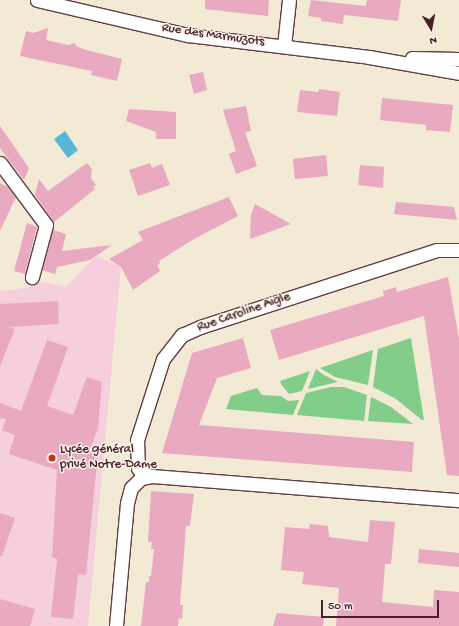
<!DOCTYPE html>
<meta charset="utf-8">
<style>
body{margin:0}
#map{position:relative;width:459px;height:626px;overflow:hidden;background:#f3ead5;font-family:"Gochi Hand",sans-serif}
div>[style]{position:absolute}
.built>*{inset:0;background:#f5cfdb}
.green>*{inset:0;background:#82cd8a}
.water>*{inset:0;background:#59b6d7}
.building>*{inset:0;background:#e8a9c1}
.roads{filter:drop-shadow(1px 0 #633d44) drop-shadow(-1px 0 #633d44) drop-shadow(0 1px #633d44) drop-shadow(0 -1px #633d44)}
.minor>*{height:13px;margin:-6.5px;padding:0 6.5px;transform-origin:6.5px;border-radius:6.5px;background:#fff}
.dots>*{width:11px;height:11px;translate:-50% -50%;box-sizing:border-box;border:2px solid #f7f3e8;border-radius:50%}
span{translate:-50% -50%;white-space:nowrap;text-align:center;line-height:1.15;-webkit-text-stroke:3px #f7f3e8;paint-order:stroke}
.street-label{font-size:13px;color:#4a1f2b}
.poi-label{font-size:13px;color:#4a1f2b}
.left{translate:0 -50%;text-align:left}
.north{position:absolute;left:411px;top:8px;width:40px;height:40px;-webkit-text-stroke:3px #f7f3e8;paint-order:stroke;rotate:170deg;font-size:11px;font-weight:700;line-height:16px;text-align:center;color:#4a1f2b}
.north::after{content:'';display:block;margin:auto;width:14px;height:18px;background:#4a1f2b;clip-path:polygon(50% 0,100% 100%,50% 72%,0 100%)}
.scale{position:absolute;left:321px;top:600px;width:118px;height:18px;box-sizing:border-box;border:2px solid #4a1f2b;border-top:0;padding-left:5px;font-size:12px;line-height:14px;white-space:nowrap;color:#4a1f2b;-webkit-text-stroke:3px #f7f3e8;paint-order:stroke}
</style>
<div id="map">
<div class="built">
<i style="clip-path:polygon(96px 256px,121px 267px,88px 626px,0 626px,0 291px,21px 289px,44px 282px,66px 287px)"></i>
</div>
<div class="green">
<i style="clip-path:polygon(411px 338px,424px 420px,422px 420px,396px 399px,373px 387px,378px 349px)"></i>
<i style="clip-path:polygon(373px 350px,368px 385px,335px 377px,320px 368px)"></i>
<i style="clip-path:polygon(316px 369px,324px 375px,338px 382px,308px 389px)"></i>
<i style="clip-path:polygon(310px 371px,302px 391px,289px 394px,281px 384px,280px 381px)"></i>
<i style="clip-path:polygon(331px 387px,344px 387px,367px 395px,364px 421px,297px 415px,306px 393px)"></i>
<i style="clip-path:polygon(257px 388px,262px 395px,281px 396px,288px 401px,299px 400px,293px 415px,226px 409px,231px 396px)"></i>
<i style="clip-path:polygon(371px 397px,391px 407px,413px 424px,368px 421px)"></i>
</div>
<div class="water">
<i style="clip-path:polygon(65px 131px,78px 150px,68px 158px,54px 139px)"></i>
</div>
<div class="building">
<i style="clip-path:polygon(205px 0,269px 0,268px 16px,205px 9px)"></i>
<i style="clip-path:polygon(311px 0,366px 6px,367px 0,401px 0,398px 21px,344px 15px,343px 24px,321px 21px,321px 18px,308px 16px)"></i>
<i style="clip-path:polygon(48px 28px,46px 40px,68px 45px,75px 43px,76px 46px,86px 50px,122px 59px,117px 81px,91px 75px,92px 71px,20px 56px,26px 31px,33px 33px)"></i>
<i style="clip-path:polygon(203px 72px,207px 90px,194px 94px,189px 75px)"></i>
<i style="clip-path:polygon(319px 89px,340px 92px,337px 116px,297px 112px,300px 90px,318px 92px)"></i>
<i style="clip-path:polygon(382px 98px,453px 105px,450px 132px,426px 130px,426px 125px,380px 120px)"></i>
<i style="clip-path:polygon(246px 106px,251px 131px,245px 132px,257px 166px,236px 174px,229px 154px,236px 151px,223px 110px)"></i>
<i style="clip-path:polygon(129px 109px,176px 112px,176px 139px,156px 139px,156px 132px,126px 121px)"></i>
<i style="clip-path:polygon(0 126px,29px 168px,24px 180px,0 148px)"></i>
<i style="clip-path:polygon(326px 155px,328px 176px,295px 179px,293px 159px)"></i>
<i style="clip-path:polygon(87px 163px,92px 169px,91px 178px,96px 185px,93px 187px,95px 189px,54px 222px,35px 195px,39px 179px,48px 191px)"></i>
<i style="clip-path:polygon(150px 163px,152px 168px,162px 164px,170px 185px,138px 196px,129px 170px)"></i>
<i style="clip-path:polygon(360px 165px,384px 167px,383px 188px,358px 185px)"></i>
<i style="clip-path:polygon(0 183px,8px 187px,16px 197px,0 231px)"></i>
<i style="clip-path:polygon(229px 197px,238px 216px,194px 239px,159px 261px,160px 264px,157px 265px,160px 271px,133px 290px,121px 267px,109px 259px,143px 240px,138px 232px)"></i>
<i style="clip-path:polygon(396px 202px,454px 207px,457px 220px,394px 214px)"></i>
<i style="clip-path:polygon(255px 204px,291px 224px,250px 239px,251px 215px)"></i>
<i style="clip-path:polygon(27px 223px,37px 227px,25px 274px,14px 271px)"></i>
<i style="clip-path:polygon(53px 230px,66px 234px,62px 251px,112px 245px,90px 260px,57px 267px,55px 274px,42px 270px)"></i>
<i style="clip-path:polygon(448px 277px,459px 339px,459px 476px,447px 475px,424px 316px,279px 360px,270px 330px,384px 296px,383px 291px,396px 287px,397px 292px)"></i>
<i style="clip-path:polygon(58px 301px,59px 324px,9px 327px,15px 329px,0 366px,0 304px)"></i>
<i style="clip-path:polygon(243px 338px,251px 368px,217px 378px,199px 425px,414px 442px,412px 472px,162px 453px,192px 353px)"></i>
<i style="clip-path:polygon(47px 340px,68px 347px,47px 406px,73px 415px,87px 377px,102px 382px,98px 428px,89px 452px,98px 452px,86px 575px,78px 574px,73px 619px,51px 617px,57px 559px,52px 557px,57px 470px,9px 454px,15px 435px,2px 430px,6px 419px,0 418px,0 403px,21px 411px)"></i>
<i style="clip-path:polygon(151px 491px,194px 494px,190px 526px,186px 526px,180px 605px,183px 605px,182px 619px,179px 618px,178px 626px,141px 626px,146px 582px,149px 582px,149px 576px,151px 576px,154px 549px,151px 549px,152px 542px,148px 542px)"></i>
<i style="clip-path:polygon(0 513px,15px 518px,2px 556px,0 556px)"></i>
<i style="clip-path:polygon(370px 520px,395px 522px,391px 564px,385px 564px,382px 602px,433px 607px,434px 590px,459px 592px,459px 626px,336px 626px,339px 588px,302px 584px,304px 572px,281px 570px,285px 527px,309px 529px,310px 524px,328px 526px,329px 537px,368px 542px)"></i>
<i style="clip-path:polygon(419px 549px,459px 553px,459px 567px,418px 563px)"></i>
<i style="clip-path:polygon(0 599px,35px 609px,30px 626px,0 626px)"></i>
<i style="clip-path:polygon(277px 613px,324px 617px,323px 626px,273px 626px)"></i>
</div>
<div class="roads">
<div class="minor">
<i style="left:37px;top:0;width:155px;rotate:13.1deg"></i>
<i style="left:188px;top:35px;width:182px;rotate:6.9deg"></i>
<i style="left:369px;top:57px;width:91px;rotate:10.1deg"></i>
<i style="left:284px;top:46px;width:46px;rotate:-83.8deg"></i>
<i style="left:412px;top:58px;width:47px;rotate:1.2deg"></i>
<i style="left:0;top:163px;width:77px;rotate:53.4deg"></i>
<i style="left:46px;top:225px;width:54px;rotate:105.1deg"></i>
<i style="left:151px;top:476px;width:9px;rotate:-162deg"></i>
<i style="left:142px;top:473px;width:6px;rotate:-129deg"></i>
<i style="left:138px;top:468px;width:28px;rotate:-92deg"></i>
<i style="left:137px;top:440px;width:85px;rotate:-72.2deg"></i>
<i style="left:163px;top:359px;width:31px;rotate:-52deg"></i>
<i style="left:182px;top:335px;width:20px;rotate:-24deg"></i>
<i style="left:200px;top:327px;width:249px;rotate:-18deg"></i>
<i style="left:437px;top:250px;width:22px"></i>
<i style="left:116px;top:626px;width:123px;rotate:-84.9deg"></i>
<i style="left:127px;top:503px;width:16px;rotate:-75deg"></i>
<i style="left:131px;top:488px;width:14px;rotate:-45deg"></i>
<i style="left:141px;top:478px;width:11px;rotate:-10deg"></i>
<i style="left:152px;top:476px;width:308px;rotate:4.5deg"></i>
</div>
</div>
<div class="dots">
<i style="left:52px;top:458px;background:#c8321e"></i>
</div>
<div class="street-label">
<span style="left:213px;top:36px;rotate:8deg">Rue des Marmuzots</span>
<span style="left:244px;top:313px;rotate:-19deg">Rue Caroline Aigle</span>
</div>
<div class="poi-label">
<span class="left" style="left:60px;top:458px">Lycée général<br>privé Notre-Dame</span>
</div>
<div class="north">N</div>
<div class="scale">50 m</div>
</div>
